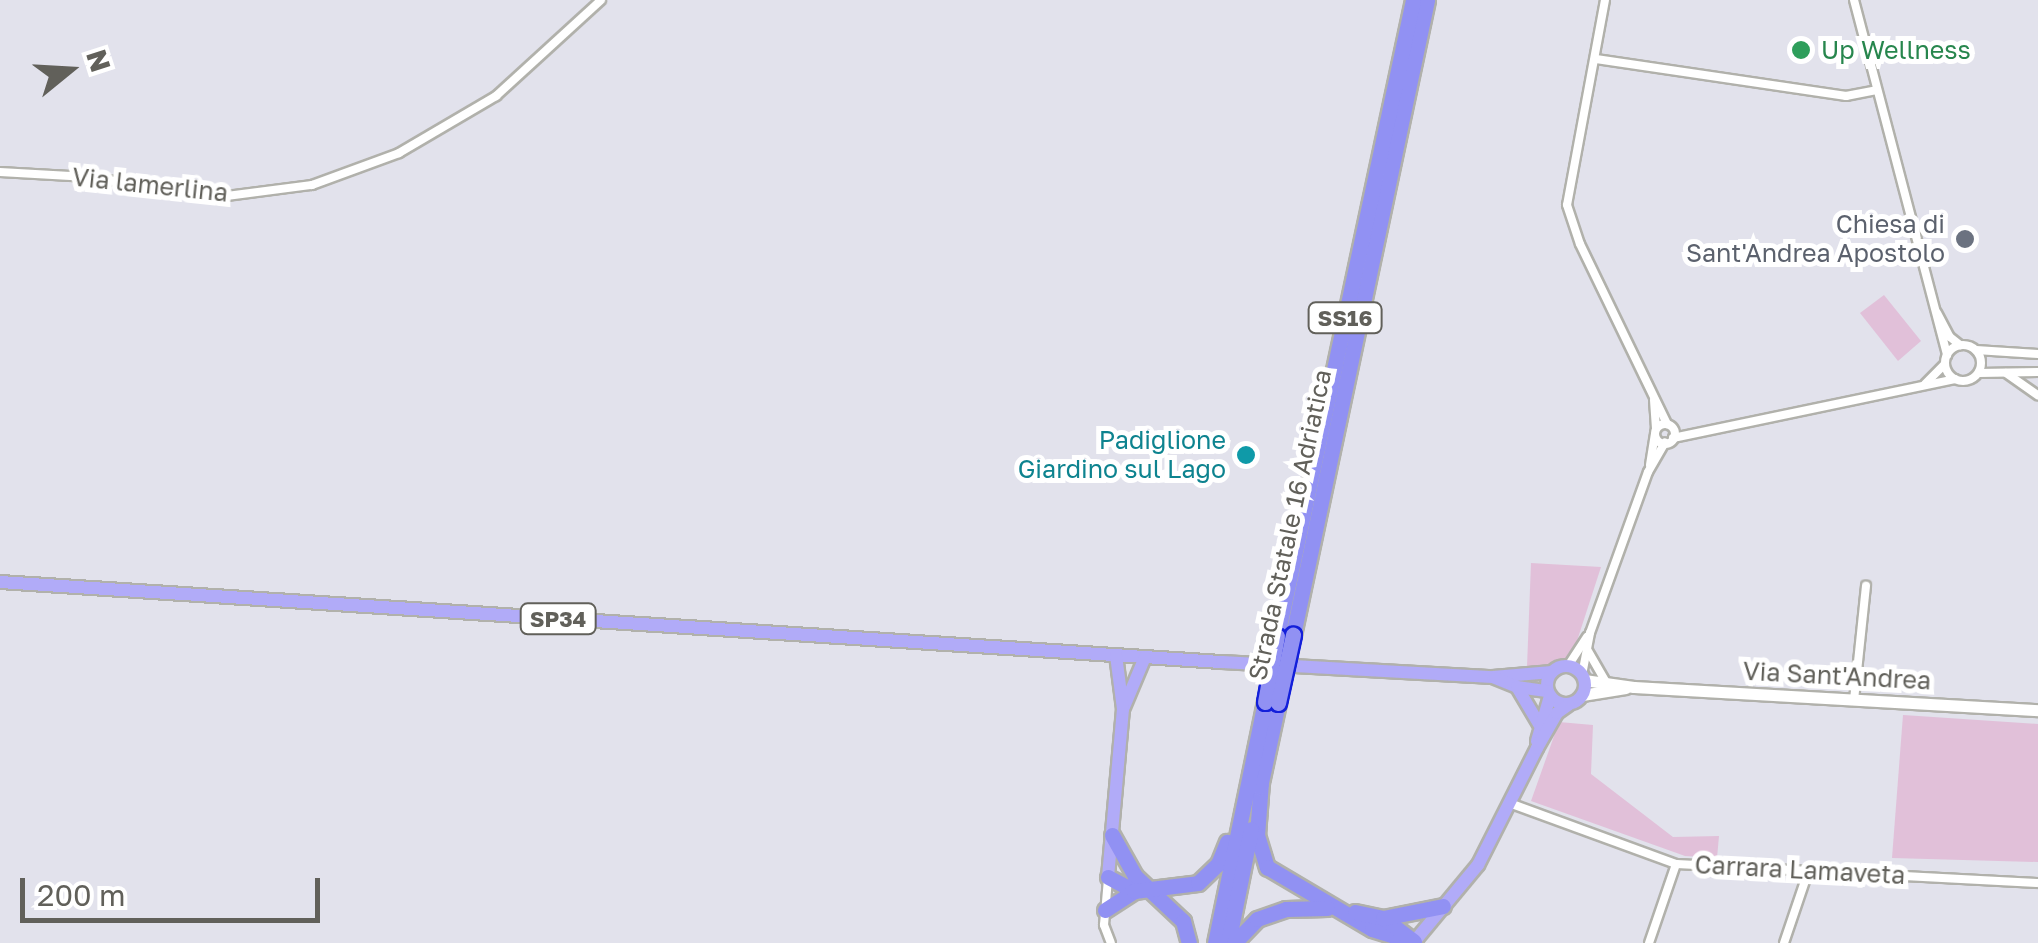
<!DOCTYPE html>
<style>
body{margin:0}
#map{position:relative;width:2038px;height:943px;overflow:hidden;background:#e2e2ec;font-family:"Golos Text",sans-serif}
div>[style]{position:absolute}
.green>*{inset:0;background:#e1c0d9}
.roads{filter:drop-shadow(2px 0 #b1b1ab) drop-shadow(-2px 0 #b1b1ab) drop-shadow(0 2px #b1b1ab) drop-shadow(0 -2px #b1b1ab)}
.street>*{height:8px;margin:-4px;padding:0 4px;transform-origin:4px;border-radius:4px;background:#fff}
.street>.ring{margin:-4px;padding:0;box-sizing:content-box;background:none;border:8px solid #fff;border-radius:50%}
.secondary>*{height:11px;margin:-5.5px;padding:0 5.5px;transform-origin:5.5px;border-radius:5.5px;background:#fff}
.primary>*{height:12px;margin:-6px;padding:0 6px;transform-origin:6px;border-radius:6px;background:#b1abf8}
.primary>.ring{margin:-6px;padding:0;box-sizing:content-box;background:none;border:12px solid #b1abf8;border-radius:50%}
.highway>*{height:15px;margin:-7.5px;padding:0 7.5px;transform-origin:7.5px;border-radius:7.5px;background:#9191f3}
.bridges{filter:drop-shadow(2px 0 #131fda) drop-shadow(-2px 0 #131fda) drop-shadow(0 2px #131fda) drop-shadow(0 -2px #131fda)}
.highway-bridge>*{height:15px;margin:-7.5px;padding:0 7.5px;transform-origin:7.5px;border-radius:7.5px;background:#9191f3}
.dots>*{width:28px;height:28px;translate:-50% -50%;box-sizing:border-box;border:5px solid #fff;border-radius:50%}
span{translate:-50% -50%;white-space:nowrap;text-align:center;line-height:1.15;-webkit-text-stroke:10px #fff;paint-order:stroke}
.shield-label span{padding:2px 8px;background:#fff;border:2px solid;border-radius:8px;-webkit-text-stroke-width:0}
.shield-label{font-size:22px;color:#61605a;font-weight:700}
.leisure-label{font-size:25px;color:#27864d}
.left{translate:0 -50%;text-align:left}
.street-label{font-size:25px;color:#61605a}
.worship-label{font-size:25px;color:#5b616d}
.right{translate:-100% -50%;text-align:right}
.culture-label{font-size:25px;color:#0d838f}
.north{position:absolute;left:20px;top:20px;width:100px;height:100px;-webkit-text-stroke:8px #fff;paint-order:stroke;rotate:72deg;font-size:28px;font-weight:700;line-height:40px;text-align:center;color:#61605a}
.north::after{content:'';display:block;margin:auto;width:35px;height:45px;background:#61605a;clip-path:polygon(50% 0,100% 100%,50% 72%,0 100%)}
.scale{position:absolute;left:20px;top:878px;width:300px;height:45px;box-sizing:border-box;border:5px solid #61605a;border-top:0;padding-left:12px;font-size:30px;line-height:35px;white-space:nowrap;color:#61605a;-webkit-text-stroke:8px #fff;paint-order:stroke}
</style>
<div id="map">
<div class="green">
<i style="clip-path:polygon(1884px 295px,1921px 341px,1898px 361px,1860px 313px)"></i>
<i style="clip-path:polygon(1531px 563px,1601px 567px,1576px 644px,1566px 659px,1545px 668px,1527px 667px)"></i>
<i style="clip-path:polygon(1903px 715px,2038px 724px,2038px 862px,1892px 858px)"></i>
<i style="clip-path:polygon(1559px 722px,1593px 725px,1591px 774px,1673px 837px,1719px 836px,1717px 858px,1685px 856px,1531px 801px)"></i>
</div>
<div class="roads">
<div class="street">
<i style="left:1605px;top:0;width:208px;rotate:100.5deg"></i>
<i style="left:1567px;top:205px;width:41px;rotate:71.6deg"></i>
<i style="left:1580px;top:244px;width:200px;rotate:64.2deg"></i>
<i style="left:1854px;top:0;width:367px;rotate:75.3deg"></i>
<i style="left:1596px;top:59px;width:253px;rotate:8.4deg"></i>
<i style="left:1846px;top:96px;width:31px;rotate:-11deg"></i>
<i style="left:0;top:172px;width:88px;rotate:3.3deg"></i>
<i style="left:88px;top:177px;width:133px;rotate:8.7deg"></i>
<i style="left:219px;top:197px;width:94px;rotate:-7.4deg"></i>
<i style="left:312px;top:185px;width:93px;rotate:-20.2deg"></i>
<i style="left:399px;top:153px;width:113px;rotate:-30.4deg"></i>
<i style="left:496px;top:96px;width:142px;rotate:-42.4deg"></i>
<i style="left:1937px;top:313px;width:27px;rotate:62deg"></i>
<i style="left:1950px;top:337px;width:13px;rotate:39deg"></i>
<i class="ring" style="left:1945px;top:345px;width:28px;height:28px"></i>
<i style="left:1976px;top:350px;width:62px;rotate:3.7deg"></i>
<i style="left:1979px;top:373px;width:59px;rotate:-1deg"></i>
<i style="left:2006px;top:373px;width:39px;rotate:35deg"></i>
<i style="left:1925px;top:384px;width:28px;rotate:-45deg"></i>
<i style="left:1654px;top:400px;width:28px;rotate:86deg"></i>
<i class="ring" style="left:1655px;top:424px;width:12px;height:12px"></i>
<i style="left:1673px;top:438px;width:288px;rotate:-11.8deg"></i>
<i style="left:1650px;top:465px;width:30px;rotate:-81deg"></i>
<i style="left:1588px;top:651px;width:34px;rotate:60deg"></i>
<i style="left:1568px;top:666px;width:35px;rotate:-57deg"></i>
<i style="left:1582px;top:675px;width:43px;rotate:-79.2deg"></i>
<i style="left:1590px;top:633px;width:171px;rotate:-70.2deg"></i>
<i style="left:1648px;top:472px;width:34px;rotate:-60deg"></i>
<i style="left:1854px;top:700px;width:115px;rotate:-84deg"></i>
<i style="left:1512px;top:804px;width:175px;rotate:20.1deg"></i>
<i style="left:1676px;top:864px;width:362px;rotate:3deg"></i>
<i style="left:1108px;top:879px;width:46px;rotate:95deg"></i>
<i style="left:1104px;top:925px;width:19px;rotate:69deg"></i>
<i style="left:1649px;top:943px;width:83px;rotate:-71.1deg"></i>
<i style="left:1784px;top:943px;width:75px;rotate:-71.3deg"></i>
</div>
<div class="secondary">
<i style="left:1584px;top:680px;width:50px;rotate:8deg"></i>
<i style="left:1634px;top:687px;width:405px;rotate:3.3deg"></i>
<i style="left:1582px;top:695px;width:44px;rotate:-9.2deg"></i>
</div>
<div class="primary">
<i style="left:0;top:582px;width:1225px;rotate:3.75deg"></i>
<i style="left:1222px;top:662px;width:271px;rotate:3.2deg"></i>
<i style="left:1493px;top:677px;width:59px;rotate:-4.8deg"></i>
<i class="ring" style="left:1547px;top:666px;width:26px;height:26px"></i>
<i style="left:1495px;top:678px;width:24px;rotate:22deg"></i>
<i style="left:1517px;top:687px;width:30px;rotate:8deg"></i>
<i style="left:1517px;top:687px;width:43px;rotate:59.3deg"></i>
<i style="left:1124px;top:707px;width:54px;rotate:-67.2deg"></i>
<i style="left:1537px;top:741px;width:47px;rotate:-73.9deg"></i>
<i style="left:1108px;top:877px;width:169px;rotate:-84.9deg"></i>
<i style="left:1123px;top:709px;width:54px;rotate:-97.4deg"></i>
<i style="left:1414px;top:942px;width:100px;rotate:-50.3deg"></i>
<i style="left:1478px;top:865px;width:131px;rotate:-63.2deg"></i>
<i style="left:1537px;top:748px;width:40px;rotate:-60.3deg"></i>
<i style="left:1557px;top:713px;width:14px;rotate:-36deg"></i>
</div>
<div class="highway">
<i style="left:1293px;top:635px;width:649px;rotate:-78.08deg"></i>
<i style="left:1277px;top:636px;width:650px;rotate:-77.93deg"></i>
<i style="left:1261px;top:782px;width:53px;rotate:94.3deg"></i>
<i style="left:1257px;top:835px;width:34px;rotate:73deg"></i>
<i style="left:1267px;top:867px;width:122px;rotate:30.6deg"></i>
<i style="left:1372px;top:929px;width:44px;rotate:17.2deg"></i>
<i style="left:1260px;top:787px;width:86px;rotate:-77.9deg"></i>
<i style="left:1112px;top:835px;width:47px;rotate:60.7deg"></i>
<i style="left:1135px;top:876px;width:66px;rotate:43.2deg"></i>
<i style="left:1183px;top:921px;width:23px;rotate:75deg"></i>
<i style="left:1108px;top:877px;width:30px;rotate:28deg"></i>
<i style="left:1105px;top:910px;width:35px;rotate:-33deg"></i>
<i style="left:1134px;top:891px;width:64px;rotate:-7.1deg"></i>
<i style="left:1198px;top:883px;width:28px;rotate:-44deg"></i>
<i style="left:1218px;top:864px;width:24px;rotate:-68deg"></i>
<i style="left:1355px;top:912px;width:29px;rotate:12deg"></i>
<i style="left:1383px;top:918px;width:38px;rotate:37deg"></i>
<i style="left:1383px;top:918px;width:61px;rotate:-11.3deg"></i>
<i style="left:1215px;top:943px;width:246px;rotate:-78.3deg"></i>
<i style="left:1228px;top:943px;width:116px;rotate:-78.6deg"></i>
<i style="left:1234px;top:943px;width:33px;rotate:-46deg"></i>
<i style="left:1257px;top:919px;width:31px;rotate:-19deg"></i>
<i style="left:1286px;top:909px;width:41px;rotate:-1.4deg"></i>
</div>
</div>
<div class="bridges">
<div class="highway-bridge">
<i style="left:1265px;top:702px;width:67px;rotate:-79.7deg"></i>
<i style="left:1278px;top:703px;width:70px;rotate:-77.6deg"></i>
</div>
</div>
<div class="dots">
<i style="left:1801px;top:50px;background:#2e9e5b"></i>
<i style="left:1965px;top:239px;background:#6b7280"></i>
<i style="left:1246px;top:455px;background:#0f9aa8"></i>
</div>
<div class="shield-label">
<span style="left:1345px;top:318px">SS16</span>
<span style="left:558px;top:619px">SP34</span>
</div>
<div class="leisure-label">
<span class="left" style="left:1821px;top:50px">Up Wellness</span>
</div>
<div class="street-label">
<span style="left:150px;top:185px;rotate:6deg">Via lamerlina</span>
<span style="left:1290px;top:525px;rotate:-78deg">Strada Statale 16 Adriatica</span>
<span style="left:1837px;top:676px;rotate:3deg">Via Sant'Andrea</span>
<span style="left:1800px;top:870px;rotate:3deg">Carrara Lamaveta</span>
</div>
<div class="worship-label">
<span class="right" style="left:1945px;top:239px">Chiesa di<br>Sant'Andrea Apostolo</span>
</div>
<div class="culture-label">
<span class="right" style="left:1226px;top:455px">Padiglione<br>Giardino sul Lago</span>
</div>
<div class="north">N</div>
<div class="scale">200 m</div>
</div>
